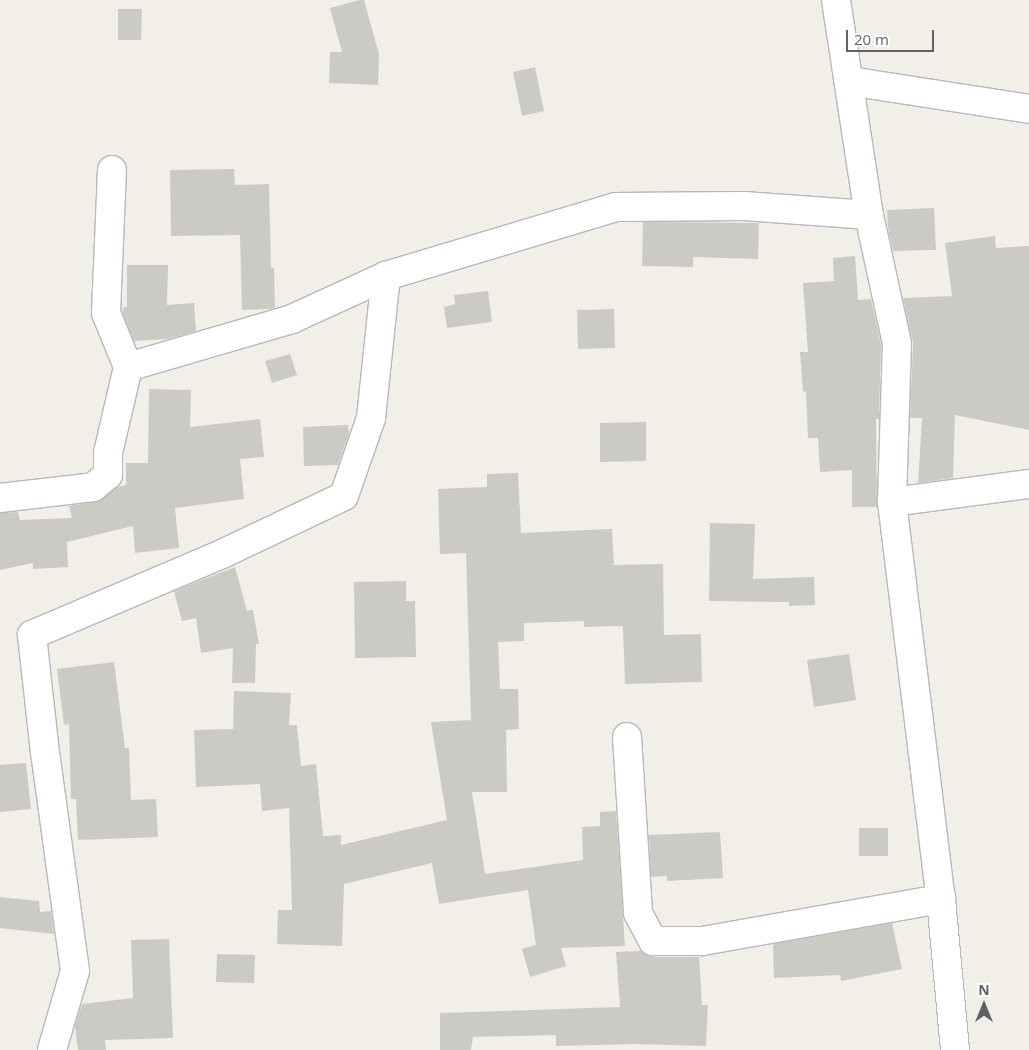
<!DOCTYPE html>
<style>
body{margin:0}
#map{position:relative;width:1029px;height:1050px;overflow:hidden;background:#f1efe8;font-family:"Open Sans",sans-serif}
div>[style]{position:absolute}
.building>*{inset:0;background:#cccac5}
.roads{filter:drop-shadow(1px 0 #b5b8bc) drop-shadow(-1px 0 #b5b8bc) drop-shadow(0 1px #b5b8bc) drop-shadow(0 -1px #b5b8bc)}
.street>*{height:28px;margin:-14px;padding:0 14px;transform-origin:14px;border-radius:14px;background:#fff}
span{translate:-50% -50%;white-space:nowrap;text-align:center;line-height:1.15;-webkit-text-stroke:4px #fff;paint-order:stroke}
.north{position:absolute;left:959px;top:980px;width:50px;height:50px;-webkit-text-stroke:4px #fff;paint-order:stroke;rotate:0deg;font-size:14px;font-weight:700;line-height:20px;text-align:center;color:#5f6368}
.north::after{content:'';display:block;margin:auto;width:18px;height:22px;background:#5f6368;clip-path:polygon(50% 0,100% 100%,50% 72%,0 100%)}
.scale{position:absolute;left:846px;top:30px;width:88px;height:22px;box-sizing:border-box;border:2px solid #5f6368;border-top:0;padding-left:6px;font-size:15px;line-height:18px;white-space:nowrap;color:#5f6368;-webkit-text-stroke:4px #fff;paint-order:stroke}
</style>
<div id="map">
<div class="building">
<i style="clip-path:polygon(360px 0,364px 0,379px 54px,378px 85px,329px 83px,330px 52px,342px 52px,330px 8px)"></i>
<i style="clip-path:polygon(118px 9px,142px 9px,141px 40px,118px 40px)"></i>
<i style="clip-path:polygon(535px 67px,544px 111px,522px 116px,513px 72px)"></i>
<i style="clip-path:polygon(234px 169px,235px 185px,269px 184px,271px 268px,274px 268px,275px 308px,271px 309px,242px 310px,240px 235px,171px 236px,170px 170px)"></i>
<i style="clip-path:polygon(934px 208px,936px 250px,893px 251px,888px 228px,887px 210px)"></i>
<i style="clip-path:polygon(643px 222px,759px 223px,758px 259px,693px 257px,693px 267px,642px 266px)"></i>
<i style="clip-path:polygon(995px 236px,996px 248px,1029px 246px,1029px 430px,955px 415px,953px 478px,918px 483px,922px 418px,910px 418px,913px 343px,903px 298px,952px 296px,945px 243px)"></i>
<i style="clip-path:polygon(855px 256px,858px 300px,871px 299px,881px 344px,879px 419px,876px 419px,877px 507px,852px 507px,852px 470px,820px 472px,818px 438px,808px 438px,806px 391px,803px 392px,800px 352px,808px 352px,803px 283px,834px 281px,833px 258px)"></i>
<i style="clip-path:polygon(127px 265px,168px 265px,167px 305px,194px 303px,196px 331px,168px 339px,134px 341px,123px 314px,123px 307px,127px 307px)"></i>
<i style="clip-path:polygon(488px 291px,492px 322px,447px 328px,444px 307px,455px 304px,454px 295px)"></i>
<i style="clip-path:polygon(614px 309px,615px 348px,578px 349px,577px 310px)"></i>
<i style="clip-path:polygon(290px 354px,297px 375px,272px 383px,265px 361px)"></i>
<i style="clip-path:polygon(149px 389px,191px 390px,190px 427px,260px 419px,264px 457px,240px 459px,244px 499px,175px 508px,179px 548px,135px 553px,133px 526px,67px 542px,68px 567px,33px 569px,33px 563px,0 570px,0 513px,18px 512px,20px 520px,72px 518px,69px 506px,95px 502px,118px 487px,126px 485px,126px 463px,148px 463px)"></i>
<i style="clip-path:polygon(646px 422px,646px 461px,600px 462px,600px 423px)"></i>
<i style="clip-path:polygon(348px 425px,349px 434px,338px 465px,304px 466px,303px 427px)"></i>
<i style="clip-path:polygon(518px 473px,521px 533px,612px 529px,614px 565px,663px 564px,664px 635px,701px 634px,702px 682px,625px 684px,623px 626px,584px 627px,584px 621px,524px 623px,524px 641px,498px 642px,500px 689px,518px 689px,519px 729px,506px 730px,507px 792px,472px 792px,485px 874px,583px 860px,582px 827px,600px 826px,600px 812px,616px 811px,625px 946px,561px 948px,566px 966px,530px 977px,522px 949px,536px 945px,528px 890px,439px 904px,432px 863px,344px 884px,342px 946px,277px 944px,278px 910px,292px 910px,289px 808px,262px 811px,260px 784px,196px 787px,194px 730px,233px 729px,234px 691px,291px 693px,289px 725px,297px 725px,301px 766px,316px 764px,323px 836px,341px 835px,341px 845px,447px 820px,431px 722px,471px 720px,466px 553px,440px 554px,438px 489px,487px 487px,487px 474px)"></i>
<i style="clip-path:polygon(710px 523px,755px 524px,753px 579px,814px 577px,815px 605px,789px 606px,789px 602px,709px 601px)"></i>
<i style="clip-path:polygon(235px 567px,247px 611px,253px 610px,259px 644px,256px 644px,255px 683px,232px 683px,233px 648px,201px 653px,196px 618px,182px 621px,174px 591px)"></i>
<i style="clip-path:polygon(406px 581px,406px 601px,415px 601px,416px 657px,355px 658px,354px 582px)"></i>
<i style="clip-path:polygon(849px 654px,856px 700px,814px 707px,807px 660px)"></i>
<i style="clip-path:polygon(114px 662px,125px 748px,129px 748px,131px 800px,156px 799px,158px 837px,78px 840px,76px 799px,71px 799px,69px 724px,64px 725px,57px 669px)"></i>
<i style="clip-path:polygon(26px 763px,31px 809px,0 812px,0 765px)"></i>
<i style="clip-path:polygon(859px 828px,888px 828px,888px 856px,859px 856px)"></i>
<i style="clip-path:polygon(720px 832px,723px 878px,667px 881px,667px 876px,651px 877px,649px 835px)"></i>
<i style="clip-path:polygon(0 897px,39px 901px,40px 912px,51px 911px,54px 934px,0 928px)"></i>
<i style="clip-path:polygon(892px 923px,902px 969px,841px 981px,840px 975px,774px 978px,773px 944px)"></i>
<i style="clip-path:polygon(169px 939px,173px 1038px,105px 1040px,106px 1050px,78px 1050px,75px 1026px,82px 1004px,133px 998px,131px 940px)"></i>
<i style="clip-path:polygon(642px 951px,653px 957px,699px 957px,702px 1005px,708px 1005px,706px 1046px,635px 1044px,556px 1046px,556px 1035px,473px 1037px,471px 1050px,440px 1050px,440px 1013px,620px 1007px,616px 952px)"></i>
<i style="clip-path:polygon(217px 954px,255px 955px,254px 983px,216px 982px)"></i>
</div>
<div class="roads">
<div class="street">
<i style="left:836px;top:0;width:218px;rotate:81.3deg"></i>
<i style="left:849px;top:81px;width:182px;rotate:8.8deg"></i>
<i style="left:128px;top:367px;width:171px;rotate:-16.3deg"></i>
<i style="left:292px;top:319px;width:103px;rotate:-24.6deg"></i>
<i style="left:0;top:498px;width:94px;rotate:-6.7deg"></i>
<i style="left:93px;top:487px;width:19px;rotate:-39deg"></i>
<i style="left:108px;top:475px;width:22px;rotate:-90deg"></i>
<i style="left:108px;top:453px;width:88px;rotate:-76.9deg"></i>
<i style="left:128px;top:367px;width:58px;rotate:-112.2deg"></i>
<i style="left:106px;top:313px;width:143px;rotate:-87.6deg"></i>
<i style="left:892px;top:502px;width:138px;rotate:-7.5deg"></i>
<i style="left:627px;top:737px;width:176px;rotate:86.4deg"></i>
<i style="left:638px;top:913px;width:32px;rotate:62deg"></i>
<i style="left:653px;top:941px;width:49px"></i>
<i style="left:702px;top:941px;width:243px;rotate:-10deg"></i>
<i style="left:52px;top:1050px;width:82px;rotate:-73.8deg"></i>
<i style="left:75px;top:971px;width:220px;rotate:-97.8deg"></i>
<i style="left:45px;top:753px;width:119px;rotate:-96.3deg"></i>
<i style="left:32px;top:635px;width:207px;rotate:-23.1deg"></i>
<i style="left:222px;top:554px;width:135px;rotate:-25.4deg"></i>
<i style="left:344px;top:496px;width:83px;rotate:-70.9deg"></i>
<i style="left:371px;top:418px;width:143px;rotate:-84deg"></i>
<i style="left:386px;top:276px;width:240px;rotate:-16.7deg"></i>
<i style="left:616px;top:207px;width:128px;rotate:-0.4deg"></i>
<i style="left:744px;top:206px;width:125px;rotate:4.1deg"></i>
<i style="left:869px;top:215px;width:131px;rotate:77.7deg"></i>
<i style="left:897px;top:343px;width:159px;rotate:91.8deg"></i>
<i style="left:892px;top:502px;width:400px;rotate:83deg"></i>
<i style="left:941px;top:899px;width:152px;rotate:84.7deg"></i>
</div>
</div>
<div class="north">N</div>
<div class="scale">20 m</div>
</div>
